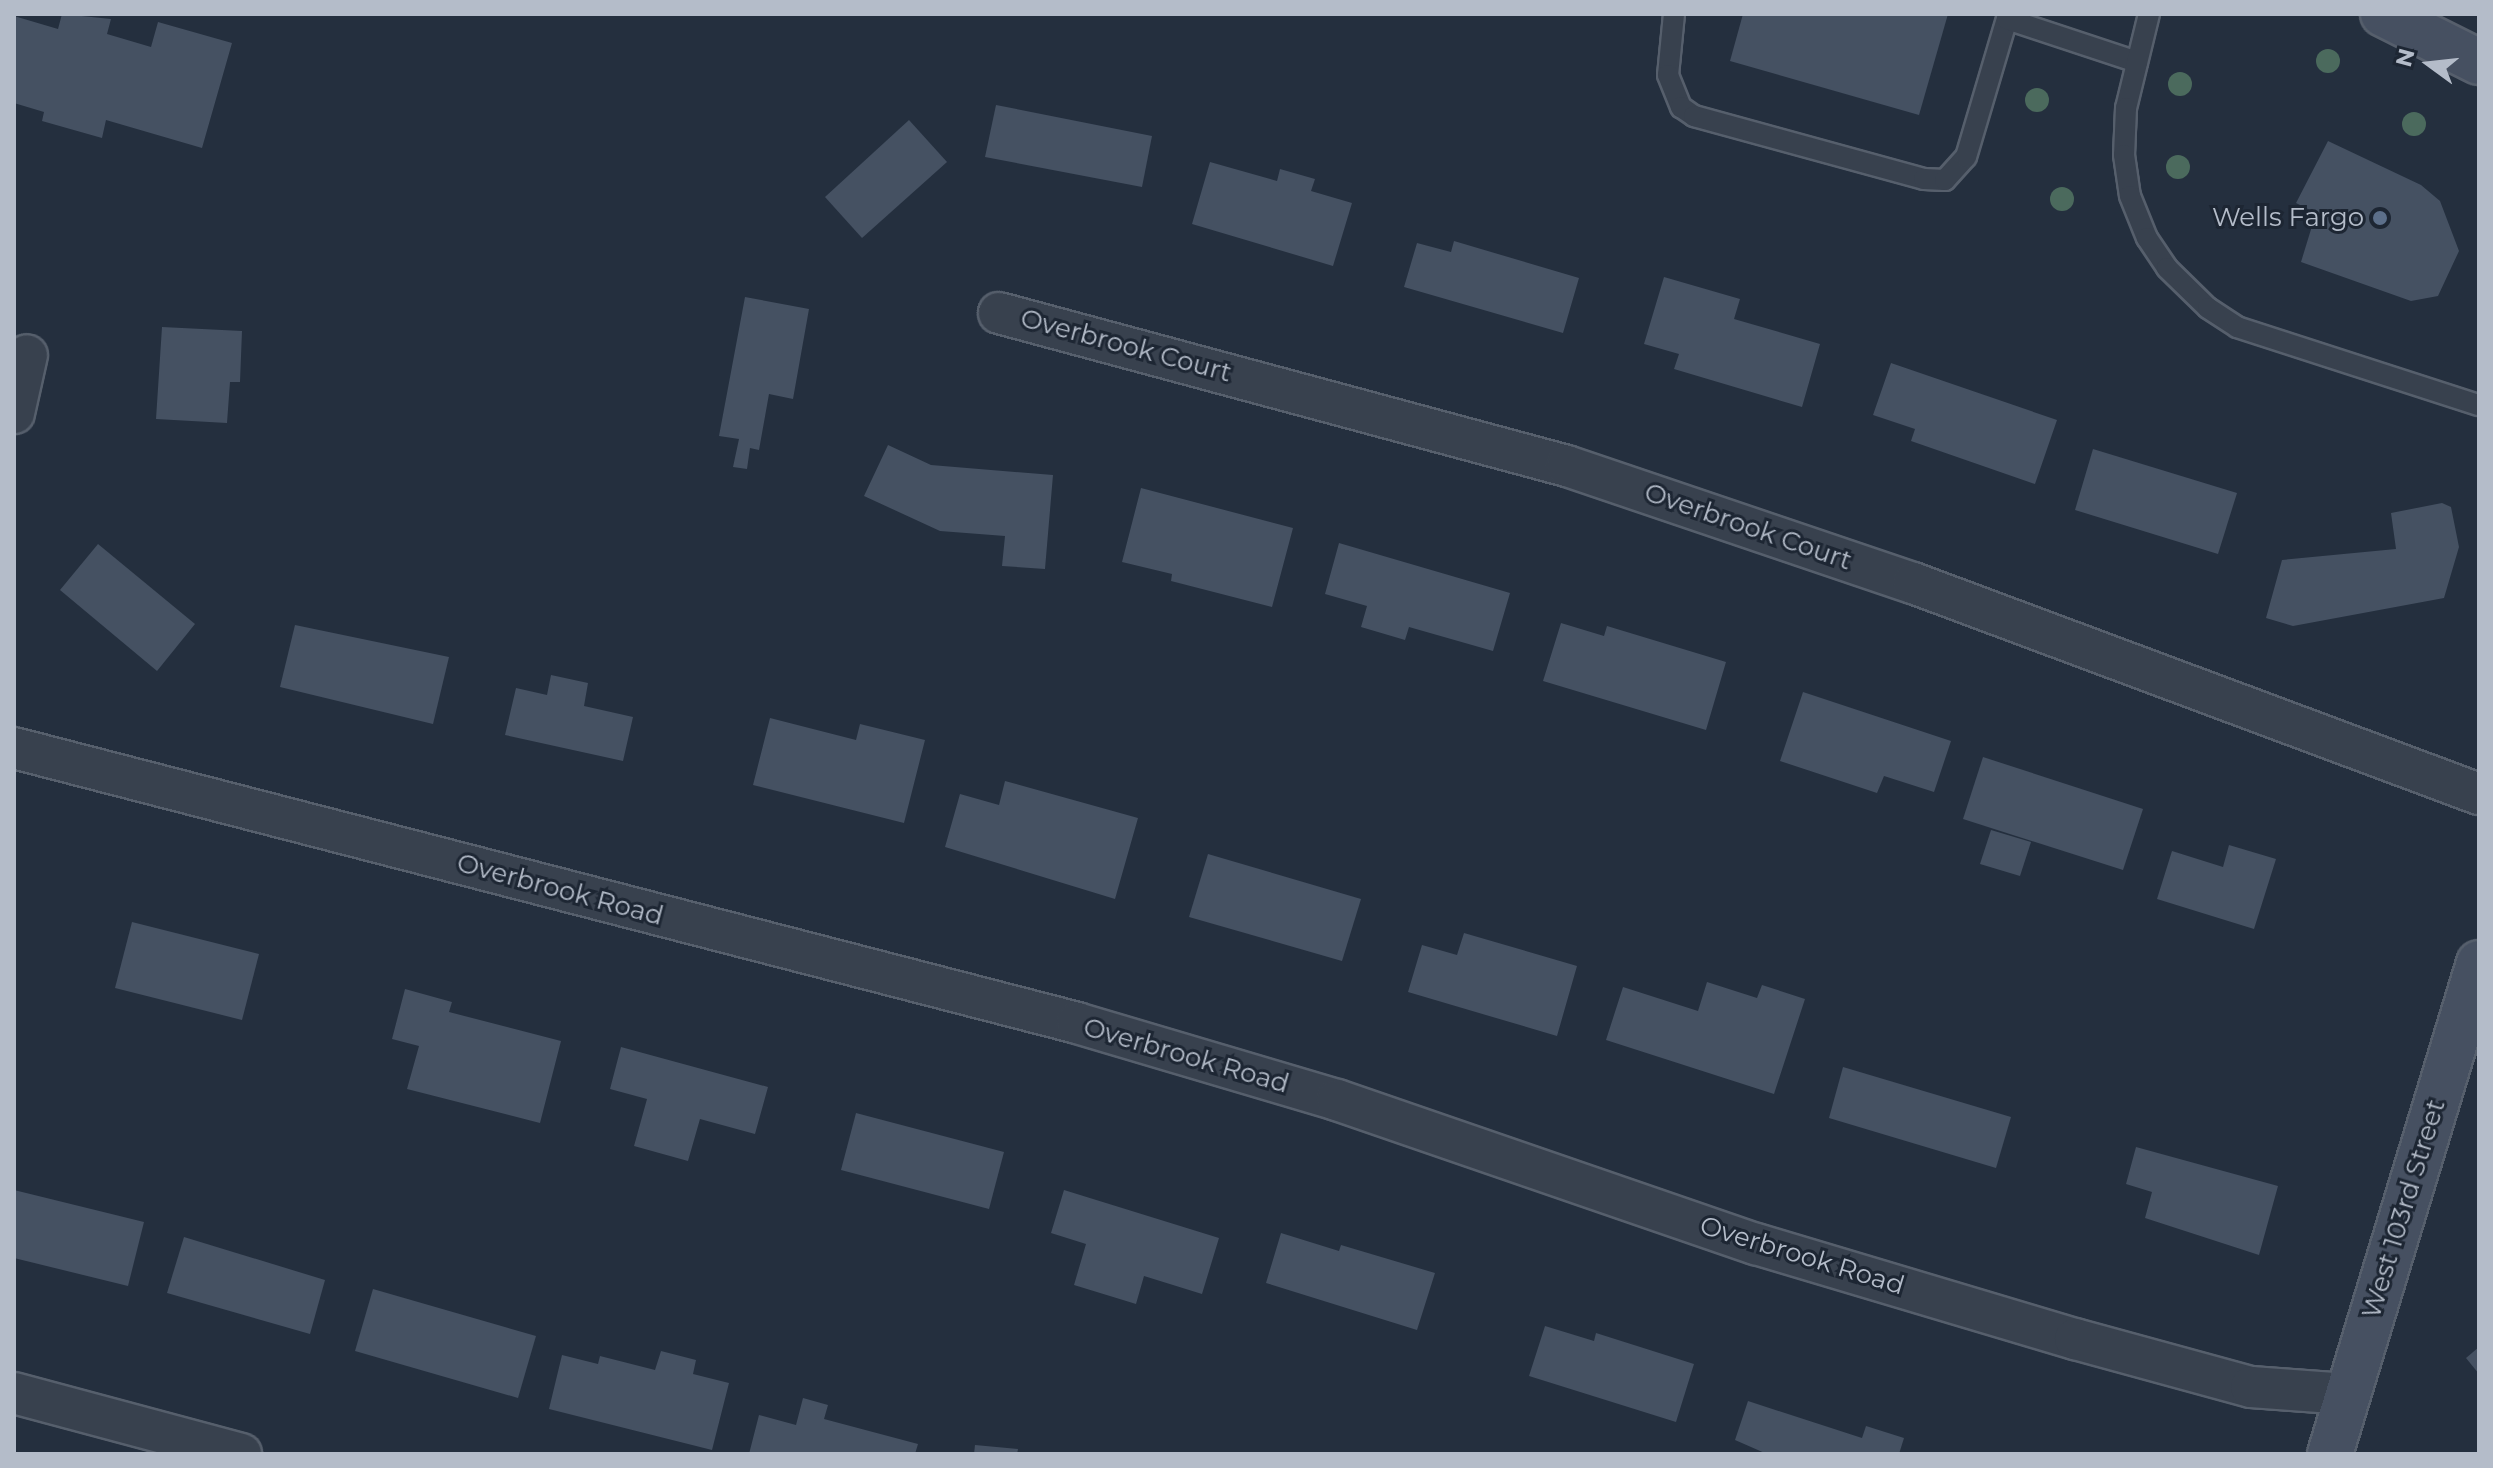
<!DOCTYPE html>
<style>
body{margin:0}
#map{position:relative;width:2493px;height:1468px;overflow:hidden;background:#242f3e;font-family:Montserrat,sans-serif}
div>[style]{position:absolute}
.building>*{inset:0;background:#455162}
.roads{filter:drop-shadow(2px 0 #565f6c) drop-shadow(-2px 0 #565f6c) drop-shadow(0 2px #565f6c) drop-shadow(0 -2px #565f6c)}
.service>*{height:20px;margin:-10px;padding:0 10px;transform-origin:10px;border-radius:10px;background:#38414e}
.minor>*{height:40px;margin:-20px;padding:0 20px;transform-origin:20px;border-radius:20px;background:#38414e}
.secondary>*{height:44px;margin:-22px;padding:0 22px;transform-origin:22px;border-radius:22px;background:#465061}
.trees>*{width:24px;height:24px;margin:-12px;border-radius:50%;background:#4b6a5d}
.dots>*{width:22px;height:22px;translate:-50% -50%;box-sizing:border-box;border:4px solid #1d2633;border-radius:50%}
span{translate:-50% -50%;white-space:nowrap;text-align:center;line-height:1.15;-webkit-text-stroke:6px #1d2633;paint-order:stroke}
.poi-label{font-size:26px;color:#b4bcc9}
.right{translate:-100% -50%;text-align:right}
.street-label{font-size:26px;color:#b4bcc9}
.frame{position:absolute;inset:0;border:16px solid #b4bcc9;pointer-events:none}
.north{position:absolute;left:2389px;top:24px;width:80px;height:80px;-webkit-text-stroke:6px #1d2633;paint-order:stroke;rotate:285deg;font-size:22px;font-weight:700;line-height:32px;text-align:center;color:#b4bcc9}
.north::after{content:'';display:block;margin:auto;width:28px;height:36px;background:#b4bcc9;clip-path:polygon(50% 0,100% 100%,50% 72%,0 100%)}
</style>
<div id="map">
<div class="building">
<i style="clip-path:polygon(62px 14px,111px 19px,107px 34px,151px 47px,158px 22px,232px 43px,202px 148px,106px 120px,102px 138px,42px 121px,44px 112px,14px 103px,14px 16px,58px 29px)"></i>
<i style="clip-path:polygon(1743px 14px,1948px 14px,1919px 115px,1730px 61px)"></i>
<i style="clip-path:polygon(996px 105px,1152px 136px,1142px 187px,985px 157px)"></i>
<i style="clip-path:polygon(909px 120px,947px 162px,862px 238px,825px 197px)"></i>
<i style="clip-path:polygon(2328px 141px,2421px 185px,2440px 201px,2459px 251px,2438px 296px,2411px 301px,2301px 262px,2316px 213px,2296px 203px)"></i>
<i style="clip-path:polygon(1210px 162px,1277px 181px,1280px 169px,1315px 179px,1311px 191px,1352px 203px,1333px 266px,1192px 224px)"></i>
<i style="clip-path:polygon(1454px 241px,1579px 278px,1563px 333px,1404px 287px,1417px 243px,1451px 252px)"></i>
<i style="clip-path:polygon(1664px 277px,1740px 299px,1734px 319px,1820px 344px,1802px 407px,1674px 369px,1679px 354px,1644px 344px)"></i>
<i style="clip-path:polygon(745px 297px,809px 309px,793px 399px,769px 394px,759px 450px,750px 448px,747px 469px,733px 467px,739px 439px,719px 436px)"></i>
<i style="clip-path:polygon(162px 327px,242px 331px,240px 382px,230px 382px,227px 423px,156px 419px)"></i>
<i style="clip-path:polygon(1891px 363px,2057px 420px,2035px 484px,1911px 441px,1915px 429px,1873px 415px)"></i>
<i style="clip-path:polygon(888px 445px,931px 465px,1053px 475px,1045px 569px,1002px 566px,1005px 536px,940px 531px,864px 496px)"></i>
<i style="clip-path:polygon(2093px 449px,2237px 493px,2218px 554px,2075px 510px)"></i>
<i style="clip-path:polygon(1141px 488px,1293px 528px,1272px 607px,1171px 581px,1172px 574px,1122px 562px)"></i>
<i style="clip-path:polygon(2442px 503px,2451px 507px,2459px 547px,2444px 598px,2293px 626px,2266px 618px,2282px 560px,2396px 549px,2391px 513px)"></i>
<i style="clip-path:polygon(1339px 543px,1510px 593px,1493px 651px,1409px 627px,1405px 640px,1361px 627px,1367px 606px,1325px 594px)"></i>
<i style="clip-path:polygon(98px 544px,195px 624px,157px 671px,60px 590px)"></i>
<i style="clip-path:polygon(1561px 623px,1604px 636px,1607px 626px,1726px 662px,1706px 730px,1543px 681px)"></i>
<i style="clip-path:polygon(295px 625px,449px 657px,433px 724px,280px 687px)"></i>
<i style="clip-path:polygon(551px 675px,588px 683px,584px 706px,633px 717px,623px 761px,505px 735px,516px 688px,547px 695px)"></i>
<i style="clip-path:polygon(1803px 692px,1951px 741px,1934px 792px,1884px 776px,1877px 793px,1780px 761px)"></i>
<i style="clip-path:polygon(770px 718px,856px 740px,860px 724px,925px 740px,904px 823px,753px 785px)"></i>
<i style="clip-path:polygon(1983px 757px,2143px 809px,2123px 870px,1963px 819px)"></i>
<i style="clip-path:polygon(1005px 781px,1138px 818px,1115px 899px,945px 847px,960px 794px,999px 805px)"></i>
<i style="clip-path:polygon(1991px 830px,2031px 842px,2020px 876px,1980px 864px)"></i>
<i style="clip-path:polygon(2229px 845px,2276px 859px,2254px 929px,2157px 899px,2172px 851px,2223px 867px)"></i>
<i style="clip-path:polygon(1208px 854px,1361px 899px,1342px 961px,1189px 917px)"></i>
<i style="clip-path:polygon(132px 922px,259px 954px,242px 1020px,115px 988px)"></i>
<i style="clip-path:polygon(1464px 933px,1577px 966px,1557px 1036px,1408px 992px,1422px 945px,1457px 955px)"></i>
<i style="clip-path:polygon(1707px 982px,1757px 998px,1762px 985px,1805px 999px,1774px 1094px,1606px 1040px,1623px 987px,1698px 1011px)"></i>
<i style="clip-path:polygon(405px 989px,452px 1002px,449px 1012px,561px 1041px,540px 1123px,407px 1089px,419px 1046px,392px 1039px)"></i>
<i style="clip-path:polygon(621px 1047px,768px 1087px,755px 1134px,700px 1119px,688px 1161px,634px 1146px,647px 1099px,610px 1089px)"></i>
<i style="clip-path:polygon(1843px 1067px,2011px 1117px,1996px 1168px,1829px 1118px)"></i>
<i style="clip-path:polygon(856px 1113px,1004px 1152px,989px 1209px,841px 1170px)"></i>
<i style="clip-path:polygon(2136px 1147px,2278px 1186px,2259px 1255px,2145px 1218px,2152px 1192px,2126px 1184px)"></i>
<i style="clip-path:polygon(14px 1190px,144px 1222px,128px 1286px,14px 1258px)"></i>
<i style="clip-path:polygon(1064px 1190px,1219px 1238px,1202px 1294px,1144px 1276px,1136px 1304px,1074px 1285px,1086px 1244px,1051px 1233px)"></i>
<i style="clip-path:polygon(1281px 1233px,1339px 1251px,1341px 1245px,1435px 1273px,1417px 1330px,1266px 1283px)"></i>
<i style="clip-path:polygon(184px 1237px,325px 1280px,310px 1334px,167px 1293px)"></i>
<i style="clip-path:polygon(373px 1289px,536px 1336px,518px 1398px,355px 1351px)"></i>
<i style="clip-path:polygon(1545px 1326px,1594px 1341px,1596px 1333px,1694px 1364px,1676px 1422px,1529px 1376px)"></i>
<i style="clip-path:polygon(2479px 1347px,2479px 1374px,2466px 1358px)"></i>
<i style="clip-path:polygon(661px 1351px,696px 1360px,693px 1374px,729px 1383px,712px 1450px,549px 1409px,562px 1355px,598px 1364px,600px 1356px,655px 1370px)"></i>
<i style="clip-path:polygon(803px 1398px,828px 1405px,824px 1419px,918px 1444px,915px 1454px,749px 1454px,759px 1415px,796px 1425px)"></i>
<i style="clip-path:polygon(1748px 1401px,1862px 1438px,1866px 1426px,1904px 1438px,1899px 1454px,1767px 1454px,1735px 1440px)"></i>
<i style="clip-path:polygon(975px 1445px,1018px 1449px,1017px 1454px,974px 1454px)"></i>
</div>
<div class="roads">
<div class="service">
<i style="left:1674px;top:14px;width:61px;rotate:95.6deg"></i>
<i style="left:1668px;top:75px;width:35px;rotate:68deg"></i>
<i style="left:1681px;top:107px;width:16px;rotate:35deg"></i>
<i style="left:1694px;top:116px;width:238px;rotate:15.3deg"></i>
<i style="left:1924px;top:179px;width:21px;rotate:3deg"></i>
<i style="left:1945px;top:180px;width:31px;rotate:-48deg"></i>
<i style="left:1966px;top:157px;width:144px;rotate:-73.5deg"></i>
<i style="left:2007px;top:19px;width:137px;rotate:18.3deg"></i>
<i style="left:2149px;top:14px;width:97px;rotate:103.7deg"></i>
<i style="left:2126px;top:108px;width:47px;rotate:92.4deg"></i>
<i style="left:2124px;top:155px;width:41px;rotate:81.7deg"></i>
<i style="left:2130px;top:196px;width:45px;rotate:68deg"></i>
<i style="left:2147px;top:238px;width:36px;rotate:56deg"></i>
<i style="left:2167px;top:268px;width:57px;rotate:44.3deg"></i>
<i style="left:2208px;top:308px;width:35px;rotate:33deg"></i>
<i style="left:2237px;top:327px;width:254px;rotate:17.9deg"></i>
</div>
<div class="minor">
<i style="left:999px;top:313px;width:588px;rotate:15.08deg"></i>
<i style="left:1567px;top:466px;width:365px;rotate:18.7deg"></i>
<i style="left:1913px;top:583px;width:604px;rotate:20.45deg"></i>
<i style="left:14px;top:413px;width:59px;rotate:-77.4deg"></i>
<i style="left:14px;top:748px;width:1098px;rotate:14.5deg"></i>
<i style="left:1077px;top:1023px;width:271px;rotate:16.5deg"></i>
<i style="left:1337px;top:1100px;width:443px;rotate:19deg"></i>
<i style="left:1756px;top:1244px;width:333px;rotate:16.6deg"></i>
<i style="left:2075px;top:1339px;width:182px;rotate:15.3deg"></i>
<i style="left:2251px;top:1387px;width:96px;rotate:4.2deg"></i>
<i style="left:14px;top:1393px;width:235px;rotate:15deg"></i>
</div>
<div class="secondary">
<i style="left:2383px;top:14px;width:107px;rotate:26.6deg"></i>
<i style="left:2330px;top:1454px;width:513px;rotate:-73.12deg"></i>
</div>
</div>
<div class="trees">
<i style="left:2328px;top:61px"></i>
<i style="left:2180px;top:84px"></i>
<i style="left:2037px;top:100px"></i>
<i style="left:2414px;top:124px"></i>
<i style="left:2178px;top:167px"></i>
<i style="left:2062px;top:199px"></i>
</div>
<div class="dots">
<i style="left:2380px;top:218px;background:#5c6f8a"></i>
</div>
<div class="poi-label">
<span class="right" style="left:2364px;top:218px">Wells Fargo</span>
</div>
<div class="street-label">
<span style="left:1126px;top:346px;rotate:15deg">Overbrook Court</span>
<span style="left:1748px;top:527px;rotate:19deg">Overbrook Court</span>
<span style="left:560px;top:890px;rotate:15deg">Overbrook Road</span>
<span style="left:1186px;top:1056px;rotate:16deg">Overbrook Road</span>
<span style="left:2404px;top:1209px;rotate:-73deg">West 103rd Street</span>
<span style="left:1802px;top:1256px;rotate:17deg">Overbrook Road</span>
</div>
<div class="frame"></div>
<div class="north">N</div>
</div>
